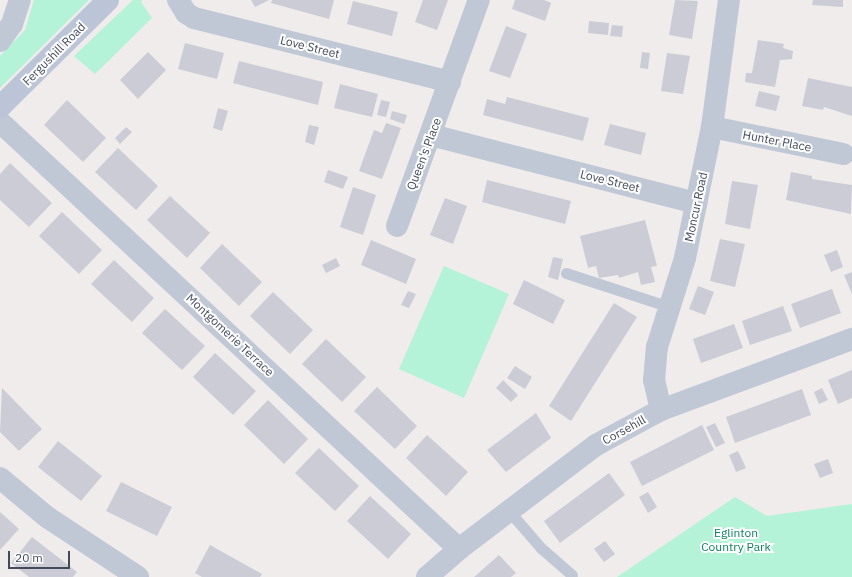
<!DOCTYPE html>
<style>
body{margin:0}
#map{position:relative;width:852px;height:577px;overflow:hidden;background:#efeceb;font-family:"IBM Plex Sans",sans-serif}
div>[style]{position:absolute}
.green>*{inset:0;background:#b4f3d7}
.building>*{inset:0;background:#cbccd5}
.lane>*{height:11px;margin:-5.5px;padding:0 5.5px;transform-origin:5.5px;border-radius:5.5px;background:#c0c8d5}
.street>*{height:22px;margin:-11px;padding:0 11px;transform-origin:11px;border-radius:11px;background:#c0c8d5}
.secondary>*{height:22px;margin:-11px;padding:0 11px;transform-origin:11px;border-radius:11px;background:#bcc4d8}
span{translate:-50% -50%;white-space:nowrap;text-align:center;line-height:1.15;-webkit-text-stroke:4px #fff;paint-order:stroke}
.street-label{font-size:12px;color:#434b5b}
.park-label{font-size:12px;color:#0d825d}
.scale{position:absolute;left:8px;top:551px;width:62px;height:18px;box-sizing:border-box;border:2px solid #434b5b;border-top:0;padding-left:5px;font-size:12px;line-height:14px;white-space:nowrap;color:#434b5b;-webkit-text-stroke:3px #fff;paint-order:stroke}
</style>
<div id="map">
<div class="green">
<i style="clip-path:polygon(34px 0,89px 0,0 88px,0 56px,25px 30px)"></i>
<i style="clip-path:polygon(133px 0,143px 0,141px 2px,152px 18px,95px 74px,74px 56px)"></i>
<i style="clip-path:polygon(444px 266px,509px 294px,464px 398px,399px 369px)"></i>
<i style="clip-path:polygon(735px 497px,767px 516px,852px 504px,852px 577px,617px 577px)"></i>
</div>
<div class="building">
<i style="clip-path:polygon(251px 0,269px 0,255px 7px)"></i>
<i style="clip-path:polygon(272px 0,334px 0,329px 19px,271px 3px)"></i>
<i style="clip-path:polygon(423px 0,448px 0,437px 30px,415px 22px)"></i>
<i style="clip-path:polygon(515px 0,544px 0,551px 3px,545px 21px,512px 9px)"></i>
<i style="clip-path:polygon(675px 0,698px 1px,692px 39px,669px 35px)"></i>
<i style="clip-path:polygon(813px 0,843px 0,843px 7px,812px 5px)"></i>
<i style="clip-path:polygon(353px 1px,398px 12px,392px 36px,347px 24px)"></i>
<i style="clip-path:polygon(589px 21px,609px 23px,608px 35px,588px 33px)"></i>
<i style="clip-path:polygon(612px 25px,623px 26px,622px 37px,610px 36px)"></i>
<i style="clip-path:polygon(506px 26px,527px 34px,510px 78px,489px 71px)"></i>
<i style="clip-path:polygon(758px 40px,784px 44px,783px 48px,793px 51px,792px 59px,780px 60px,775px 87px,745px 82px,746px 73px,752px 73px)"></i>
<i style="clip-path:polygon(185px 43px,224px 53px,217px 79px,178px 69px)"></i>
<i style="clip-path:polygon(148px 52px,166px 70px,138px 99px,120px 80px)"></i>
<i style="clip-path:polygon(642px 52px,650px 53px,648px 69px,640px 68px)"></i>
<i style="clip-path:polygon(667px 53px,690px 56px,683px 94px,661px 91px)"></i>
<i style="clip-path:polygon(239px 61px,323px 82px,318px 105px,233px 83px)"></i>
<i style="clip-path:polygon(808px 78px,852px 87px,852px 116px,824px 107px,823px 110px,802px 106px)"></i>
<i style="clip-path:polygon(340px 84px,378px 94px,372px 117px,334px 108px)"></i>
<i style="clip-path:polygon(759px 91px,780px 96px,776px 111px,755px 106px)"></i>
<i style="clip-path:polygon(507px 97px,589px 118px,583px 141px,483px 115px,487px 99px,505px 104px)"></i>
<i style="clip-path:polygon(67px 100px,106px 138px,83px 162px,44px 125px)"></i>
<i style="clip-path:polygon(381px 100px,390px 102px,386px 117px,377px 115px)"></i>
<i style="clip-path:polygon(218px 108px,228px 111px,222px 131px,213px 128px)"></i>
<i style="clip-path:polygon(392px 111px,407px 115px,404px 124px,390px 119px)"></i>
<i style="clip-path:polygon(386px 123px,401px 128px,382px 179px,359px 171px,374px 130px,382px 133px)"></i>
<i style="clip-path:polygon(610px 124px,646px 133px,641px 155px,604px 145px)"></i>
<i style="clip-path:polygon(309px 125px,319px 127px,314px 145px,305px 142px)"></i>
<i style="clip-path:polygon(126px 127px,132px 132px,120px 144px,115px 138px)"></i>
<i style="clip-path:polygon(118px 148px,158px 186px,136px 210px,95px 172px)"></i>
<i style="clip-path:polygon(10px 163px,52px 203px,29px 227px,0 200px,0 174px)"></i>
<i style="clip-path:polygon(328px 170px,348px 177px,343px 189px,324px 182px)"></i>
<i style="clip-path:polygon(791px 172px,812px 176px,812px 179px,852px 185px,851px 214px,786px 200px)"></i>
<i style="clip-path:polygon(487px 180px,571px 201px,565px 224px,482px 202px)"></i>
<i style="clip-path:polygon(732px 181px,758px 185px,750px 229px,725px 224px)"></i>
<i style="clip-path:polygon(353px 187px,376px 195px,363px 235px,340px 227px)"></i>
<i style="clip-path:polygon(170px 196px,210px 233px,187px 258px,147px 220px)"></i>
<i style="clip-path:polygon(445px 198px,467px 206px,453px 244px,430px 235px)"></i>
<i style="clip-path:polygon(62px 212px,102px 250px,79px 274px,39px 236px)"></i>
<i style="clip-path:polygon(645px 220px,657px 266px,651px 267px,655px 282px,641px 285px,638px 272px,619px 278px,618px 275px,599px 278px,596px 266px,588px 268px,580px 236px)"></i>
<i style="clip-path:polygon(720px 239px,745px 244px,735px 287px,710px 281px)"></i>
<i style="clip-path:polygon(371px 240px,416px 259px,406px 284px,361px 265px)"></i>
<i style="clip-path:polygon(222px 244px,262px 282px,239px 306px,200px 268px)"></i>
<i style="clip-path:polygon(837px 250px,843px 267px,831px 272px,824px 255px)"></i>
<i style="clip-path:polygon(553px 257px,563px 259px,558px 280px,548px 277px)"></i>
<i style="clip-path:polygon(336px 258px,340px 266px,326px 273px,322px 265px)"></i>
<i style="clip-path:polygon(114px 260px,154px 298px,132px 322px,91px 284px)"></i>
<i style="clip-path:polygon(852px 272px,852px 294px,844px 275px)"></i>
<i style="clip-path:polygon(524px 280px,565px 300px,553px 324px,513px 304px)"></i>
<i style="clip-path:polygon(698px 286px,714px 292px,705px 315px,689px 309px)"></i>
<i style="clip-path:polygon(832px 289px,841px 313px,800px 328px,791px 304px)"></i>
<i style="clip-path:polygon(408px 291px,416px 294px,409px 308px,401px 305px)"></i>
<i style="clip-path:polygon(273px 292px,313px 330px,290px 354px,250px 316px)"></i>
<i style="clip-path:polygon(614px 303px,637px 317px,571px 421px,549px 406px)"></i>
<i style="clip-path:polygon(783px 306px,792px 331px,750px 345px,742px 321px)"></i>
<i style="clip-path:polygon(165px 309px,205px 346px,182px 370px,142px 333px)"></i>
<i style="clip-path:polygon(734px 324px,743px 348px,701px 363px,693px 339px)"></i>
<i style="clip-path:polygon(326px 339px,366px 377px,342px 402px,302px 364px)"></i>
<i style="clip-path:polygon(215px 353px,256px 391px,233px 415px,193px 377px)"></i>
<i style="clip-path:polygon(515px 366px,532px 377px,525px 389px,507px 378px)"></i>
<i style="clip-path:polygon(852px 370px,852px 398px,838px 404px,828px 380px)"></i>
<i style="clip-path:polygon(503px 380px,518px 395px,511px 402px,496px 388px)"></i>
<i style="clip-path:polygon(377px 387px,417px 426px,395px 449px,354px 411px)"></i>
<i style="clip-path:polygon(2px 388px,42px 429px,19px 451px,0 432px)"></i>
<i style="clip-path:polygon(822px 388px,828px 400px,819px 404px,814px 392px)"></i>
<i style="clip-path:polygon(802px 389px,811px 415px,735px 443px,726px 417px)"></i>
<i style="clip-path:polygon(268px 400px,308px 439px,284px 464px,244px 425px)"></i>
<i style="clip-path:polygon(536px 413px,551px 438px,506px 472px,487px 450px)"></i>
<i style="clip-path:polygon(715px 423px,725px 443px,716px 447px,706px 427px)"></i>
<i style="clip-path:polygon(702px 425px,714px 450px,642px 486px,630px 462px)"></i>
<i style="clip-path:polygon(427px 435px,468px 472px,446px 496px,406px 458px)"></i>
<i style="clip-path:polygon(58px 441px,102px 476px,81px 501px,38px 467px)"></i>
<i style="clip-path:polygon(319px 448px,359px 486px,335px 511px,295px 473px)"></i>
<i style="clip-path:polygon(738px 451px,746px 468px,736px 472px,729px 455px)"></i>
<i style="clip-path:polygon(828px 459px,833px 473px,820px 478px,814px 464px)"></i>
<i style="clip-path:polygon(609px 473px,625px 495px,560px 543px,544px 521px)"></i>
<i style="clip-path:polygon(121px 482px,172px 507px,157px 536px,106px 511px)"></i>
<i style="clip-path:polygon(648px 492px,657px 507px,648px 513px,639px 497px)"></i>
<i style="clip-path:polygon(370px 496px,411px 534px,388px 559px,347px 521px)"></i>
<i style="clip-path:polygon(0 512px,19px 529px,0 550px)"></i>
<i style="clip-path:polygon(32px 537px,77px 572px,73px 577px,29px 577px,11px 563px)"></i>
<i style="clip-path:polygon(605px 541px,615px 554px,604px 562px,594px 549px)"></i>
<i style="clip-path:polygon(210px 545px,262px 574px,260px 577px,202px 577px,195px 573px)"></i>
<i style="clip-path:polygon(499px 555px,516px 573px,511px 577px,474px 577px)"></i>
</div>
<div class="lane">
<i style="left:566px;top:273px;width:109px;rotate:18.1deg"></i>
<i style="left:509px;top:511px;width:49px;rotate:49.1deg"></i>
<i style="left:541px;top:548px;width:41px;rotate:41.1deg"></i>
</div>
<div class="street">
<i style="left:178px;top:0;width:15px;rotate:58deg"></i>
<i style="left:186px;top:13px;width:9px;rotate:32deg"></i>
<i style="left:194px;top:18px;width:264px;rotate:14deg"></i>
<i style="left:0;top:41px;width:21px;rotate:-55deg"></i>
<i style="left:12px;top:24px;width:25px;rotate:-72deg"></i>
<i style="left:0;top:122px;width:627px;rotate:42.93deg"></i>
<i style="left:712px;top:127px;width:134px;rotate:11.6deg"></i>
<i style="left:431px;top:135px;width:274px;rotate:14.4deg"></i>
<i style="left:397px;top:226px;width:240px;rotate:-70.1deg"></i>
<i style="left:661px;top:410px;width:31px;rotate:-103deg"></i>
<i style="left:654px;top:380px;width:33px;rotate:-85deg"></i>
<i style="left:657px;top:347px;width:93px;rotate:-72.5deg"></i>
<i style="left:685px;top:258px;width:134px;rotate:-78.4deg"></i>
<i style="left:712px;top:127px;width:128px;rotate:-82.4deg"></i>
<i style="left:0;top:478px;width:61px;rotate:39.7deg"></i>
<i style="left:47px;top:517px;width:109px;rotate:33.4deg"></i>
<i style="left:427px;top:577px;width:43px;rotate:-41.2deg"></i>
<i style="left:459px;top:549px;width:172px;rotate:-37.2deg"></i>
<i style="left:596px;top:445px;width:74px;rotate:-28.3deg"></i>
<i style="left:661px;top:410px;width:204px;rotate:-20.4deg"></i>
</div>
<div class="secondary">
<i style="left:0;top:107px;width:152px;rotate:-44.7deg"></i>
</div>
<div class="street-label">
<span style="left:310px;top:47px;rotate:14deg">Love Street</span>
<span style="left:54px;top:54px;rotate:-45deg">Fergushill Road</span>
<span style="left:777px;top:141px;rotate:11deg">Hunter Place</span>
<span style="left:424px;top:154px;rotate:-69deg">Queen's Place</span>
<span style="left:610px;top:181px;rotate:14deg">Love Street</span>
<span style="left:696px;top:207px;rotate:-78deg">Moncur Road</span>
<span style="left:230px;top:335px;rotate:43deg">Montgomerie Terrace</span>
<span style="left:624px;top:430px;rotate:-29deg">Corsehill</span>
</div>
<div class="park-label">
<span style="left:736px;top:540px">Eglinton<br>Country Park</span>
</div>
<div class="scale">20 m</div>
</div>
